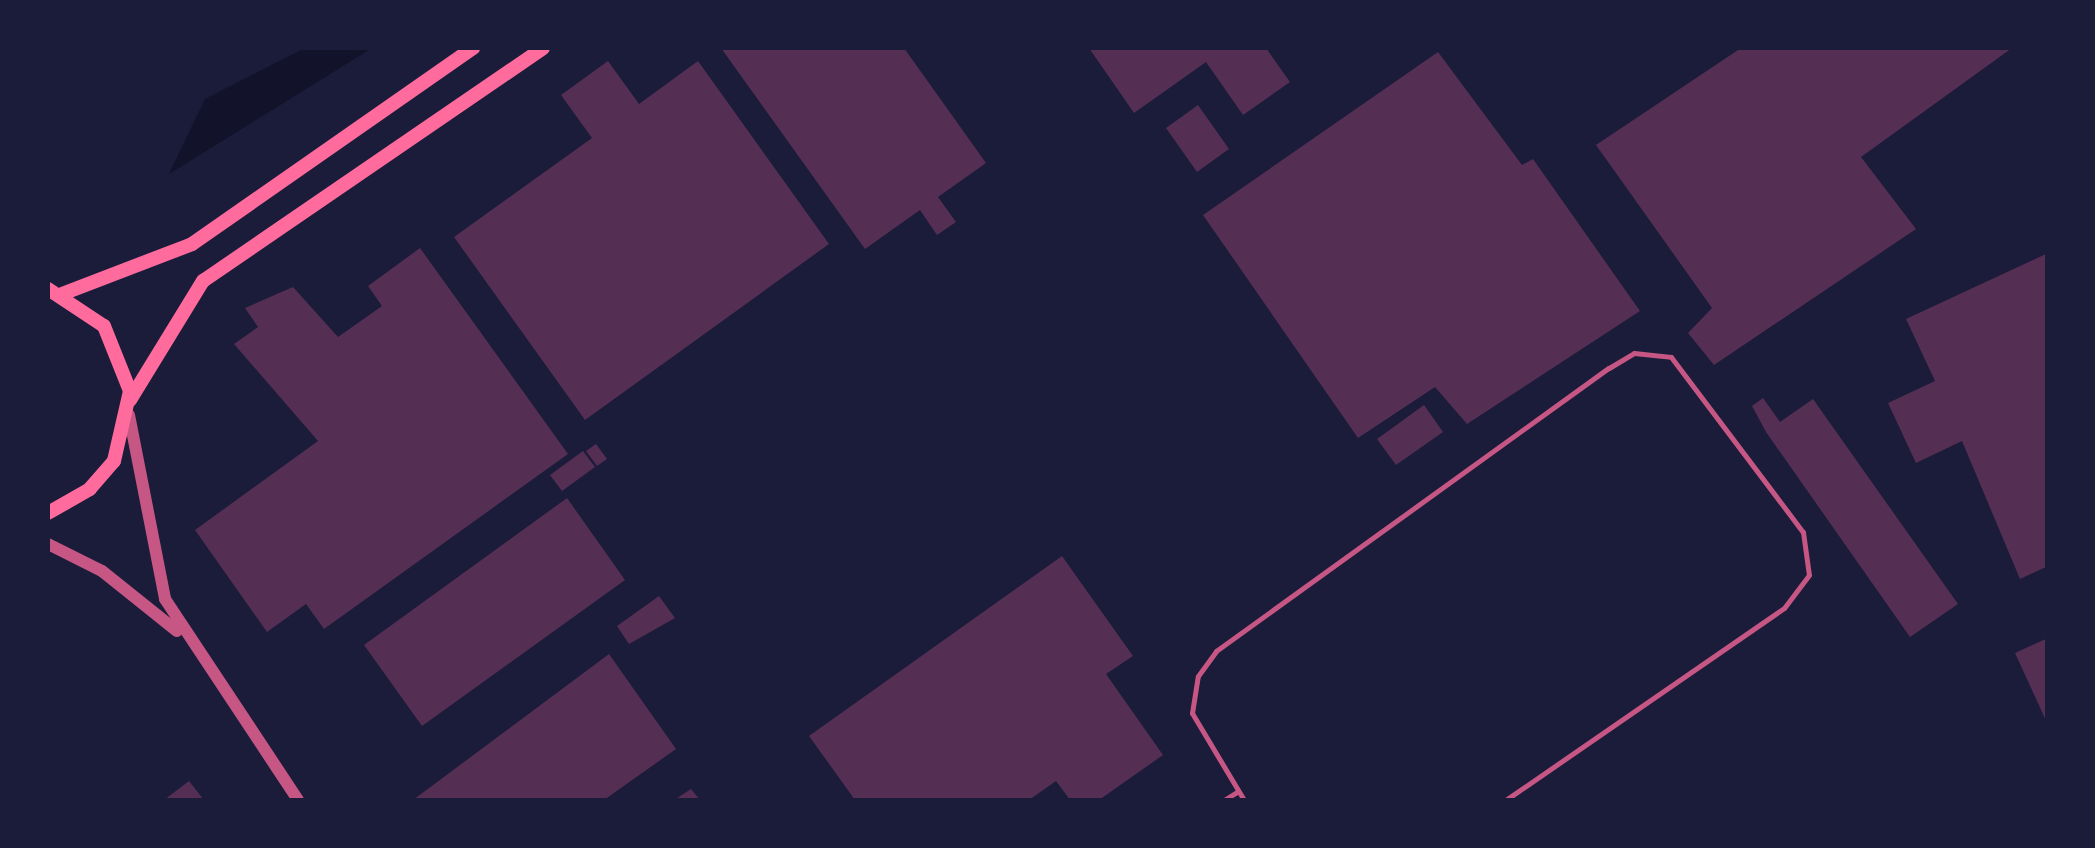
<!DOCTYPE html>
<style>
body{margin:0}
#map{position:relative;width:2095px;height:848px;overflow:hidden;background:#1b1b3a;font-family:"Archivo Narrow",sans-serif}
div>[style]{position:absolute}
.water>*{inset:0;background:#12122b}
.building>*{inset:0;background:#542f53}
.service>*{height:5px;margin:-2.5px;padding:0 2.5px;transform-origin:2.5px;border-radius:2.5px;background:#c65784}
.tertiary>*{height:12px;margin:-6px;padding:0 6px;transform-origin:6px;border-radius:6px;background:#c65784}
.secondary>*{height:14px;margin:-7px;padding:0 7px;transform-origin:7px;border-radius:7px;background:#ff6b9d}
span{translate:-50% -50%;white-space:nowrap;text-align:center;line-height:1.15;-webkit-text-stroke:10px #1b1b3a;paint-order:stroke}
.frame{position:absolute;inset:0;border:50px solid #1b1b3a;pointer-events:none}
</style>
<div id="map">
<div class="water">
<i style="clip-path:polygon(305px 48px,372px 48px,169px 174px,205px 99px)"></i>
</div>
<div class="building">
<i style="clip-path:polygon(721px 48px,904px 48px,986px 163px,938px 197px,956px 222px,937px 235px,920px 210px,865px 249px)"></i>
<i style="clip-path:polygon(1089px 48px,1266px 48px,1290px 82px,1243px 115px,1206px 62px,1134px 113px)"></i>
<i style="clip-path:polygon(1741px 48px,2012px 48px,1861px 157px,1916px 229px,1714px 365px,1688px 333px,1712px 308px,1596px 145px)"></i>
<i style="clip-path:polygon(1438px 52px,1522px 165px,1533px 159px,1640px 311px,1467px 424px,1435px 387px,1358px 438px,1203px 215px)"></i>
<i style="clip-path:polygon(608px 61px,639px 104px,698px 61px,829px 244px,585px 420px,454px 237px,592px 138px,561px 95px)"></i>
<i style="clip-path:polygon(1198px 105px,1229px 149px,1197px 172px,1166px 128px)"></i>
<i style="clip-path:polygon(420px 248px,568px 454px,324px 629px,306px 604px,267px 632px,195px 530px,318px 441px,234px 344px,258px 327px,245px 308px,293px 287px,338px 337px,382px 306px,368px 286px)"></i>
<i style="clip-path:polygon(2048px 253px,2048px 566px,2020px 579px,1962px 441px,1916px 463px,1888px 403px,1935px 381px,1906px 319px)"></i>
<i style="clip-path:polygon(1763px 398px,1780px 422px,1813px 399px,1958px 604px,1910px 637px,1766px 432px,1752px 406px)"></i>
<i style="clip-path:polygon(1424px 405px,1443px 432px,1396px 465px,1377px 439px)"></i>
<i style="clip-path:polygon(596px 444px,607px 459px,597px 466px,586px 451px)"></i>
<i style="clip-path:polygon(583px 451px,595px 467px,562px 491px,550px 475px)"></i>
<i style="clip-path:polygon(567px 498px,625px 580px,422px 726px,364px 645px)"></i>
<i style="clip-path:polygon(1062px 556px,1133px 656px,1106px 674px,1163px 755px,1099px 800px,1070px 800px,1056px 781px,1029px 800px,855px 800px,809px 736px)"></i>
<i style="clip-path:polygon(659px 596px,675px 618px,629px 644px,617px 626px)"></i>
<i style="clip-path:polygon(2048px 638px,2048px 725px,2015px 653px)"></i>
<i style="clip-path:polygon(609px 654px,676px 749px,604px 800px,413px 800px)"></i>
<i style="clip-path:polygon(189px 781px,204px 800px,164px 800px)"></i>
<i style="clip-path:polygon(691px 789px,700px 800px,674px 800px)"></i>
</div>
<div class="service">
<i style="left:1224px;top:800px;width:15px;rotate:-32deg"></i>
<i style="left:1244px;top:800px;width:101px;rotate:-120.9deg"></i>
<i style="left:1192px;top:713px;width:37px;rotate:-81deg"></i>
<i style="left:1198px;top:676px;width:31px;rotate:-54deg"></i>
<i style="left:1216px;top:651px;width:484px;rotate:-35.8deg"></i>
<i style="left:1609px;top:368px;width:29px;rotate:-31deg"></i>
<i style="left:1634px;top:353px;width:37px;rotate:6deg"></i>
<i style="left:1671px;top:357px;width:219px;rotate:53deg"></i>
<i style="left:1803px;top:532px;width:43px;rotate:82.1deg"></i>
<i style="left:1809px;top:575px;width:41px;rotate:127.1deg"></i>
<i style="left:1784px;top:608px;width:338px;rotate:145.4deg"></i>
</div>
<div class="tertiary">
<i style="left:129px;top:415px;width:187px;rotate:78.9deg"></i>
<i style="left:165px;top:599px;width:241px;rotate:56.5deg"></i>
<i style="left:48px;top:544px;width:60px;rotate:26.6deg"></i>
<i style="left:102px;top:571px;width:96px;rotate:38.7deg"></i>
</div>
<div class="secondary">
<i style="left:48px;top:289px;width:67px;rotate:33.5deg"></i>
<i style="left:104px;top:326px;width:70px;rotate:68.2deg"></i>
<i style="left:130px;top:391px;width:72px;rotate:102.9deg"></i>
<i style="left:114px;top:461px;width:37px;rotate:131deg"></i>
<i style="left:90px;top:489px;width:48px;rotate:150.3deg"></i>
<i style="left:62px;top:294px;width:139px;rotate:-21deg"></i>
<i style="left:192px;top:244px;width:343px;rotate:-34.9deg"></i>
<i style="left:130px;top:400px;width:140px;rotate:-58.5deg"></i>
<i style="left:203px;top:281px;width:412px;rotate:-34.4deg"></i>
</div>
<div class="frame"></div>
</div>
